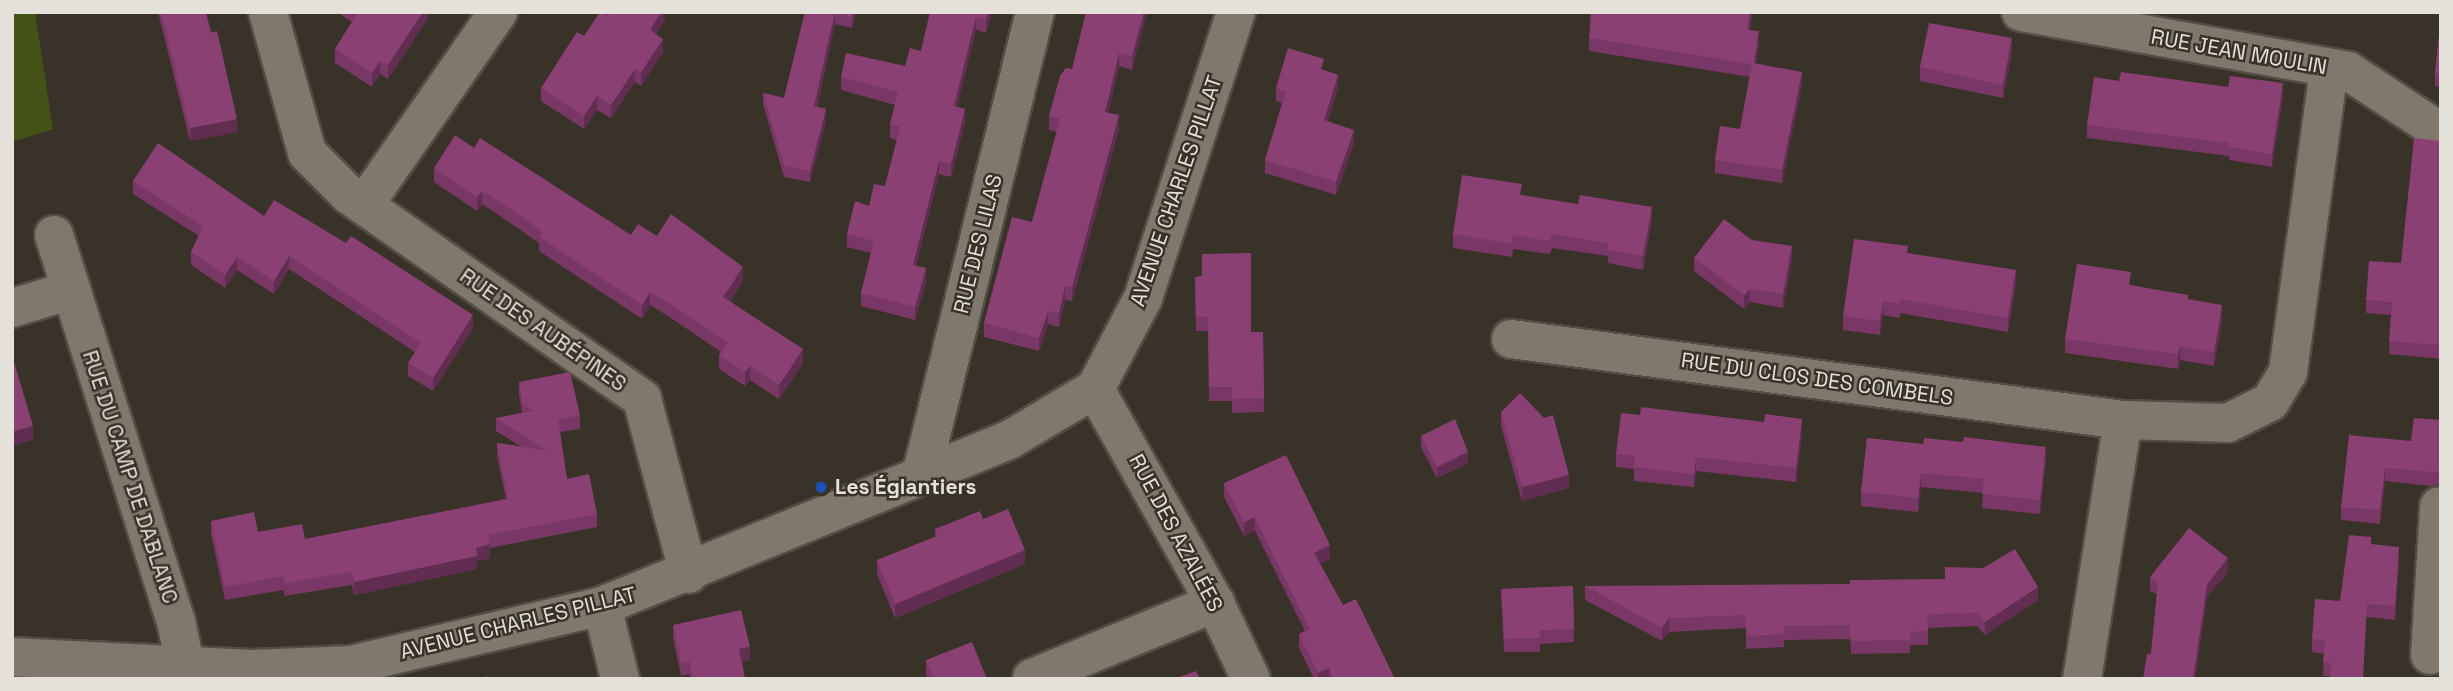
<!DOCTYPE html>
<meta charset="utf-8">
<style>
body{margin:0}
#map{position:relative;width:2453px;height:691px;overflow:hidden;background:#393228;font-family:"Space Grotesk",sans-serif}
div>[style]{position:absolute}
.green>*{inset:0;background:#445218}
.roads{filter:drop-shadow(2px 0 #534d45) drop-shadow(-2px 0 #534d45) drop-shadow(0 2px #534d45) drop-shadow(0 -2px #534d45)}
.street>*{height:38px;margin:-19px;padding:0 19px;transform-origin:19px;border-radius:19px;background:#80786d}
.wall>*{inset:0;background:#783764}
.shaded-wall>*{inset:0;background:#612d51}
.building>*{inset:0;background:#8b4074}
.dots>*{width:19px;height:19px;translate:-50% -50%;box-sizing:border-box;border:4px solid #393228;border-radius:50%}
span{translate:-50% -50%;white-space:nowrap;text-align:center;line-height:1.15;-webkit-text-stroke:5px #393228;paint-order:stroke}
.street-label{font-size:21px;color:#e4e0da}
.poi-label{font-size:21px;color:#e4e0da;font-weight:700}
.left{translate:0 -50%;text-align:left}
.frame{position:absolute;inset:0;border:14px solid #e4e0da;pointer-events:none}
</style>
<div id="map">
<div class="green">
<i style="clip-path:polygon(12px 12px,35px 12px,53px 129px,12px 142px)"></i>
</div>
<div class="roads">
<div class="street">
<i style="left:268px;top:12px;width:146px;rotate:74.5deg"></i>
<i style="left:307px;top:153px;width:59px;rotate:45deg"></i>
<i style="left:349px;top:195px;width:357px;rotate:34.8deg"></i>
<i style="left:642px;top:399px;width:181px;rotate:75deg"></i>
<i style="left:2021px;top:12px;width:332px;rotate:10.2deg"></i>
<i style="left:2348px;top:71px;width:111px;rotate:33.3deg"></i>
<i style="left:364px;top:205px;width:235px;rotate:-55.2deg"></i>
<i style="left:54px;top:235px;width:405px;rotate:72.5deg"></i>
<i style="left:176px;top:621px;width:44px;rotate:78.2deg"></i>
<i style="left:12px;top:308px;width:62px;rotate:-17deg"></i>
<i style="left:1511px;top:339px;width:617px;rotate:7.54deg"></i>
<i style="left:1095px;top:389px;width:245px;rotate:60.7deg"></i>
<i style="left:1215px;top:603px;width:84px;rotate:64.7deg"></i>
<i style="left:921px;top:476px;width:478px;rotate:-76.2deg"></i>
<i style="left:602px;top:606px;width:75px;rotate:76.1deg"></i>
<i style="left:2430px;top:655px;width:149px;rotate:-86.5deg"></i>
<i style="left:12px;top:657px;width:239px;rotate:2.9deg"></i>
<i style="left:251px;top:669px;width:100px;rotate:-2.3deg"></i>
<i style="left:351px;top:665px;width:258px;rotate:-13.2deg"></i>
<i style="left:602px;top:606px;width:440px;rotate:-22.2deg"></i>
<i style="left:1009px;top:440px;width:100px;rotate:-30.7deg"></i>
<i style="left:1095px;top:389px;width:103px;rotate:-62.2deg"></i>
<i style="left:1143px;top:298px;width:301px;rotate:-72deg"></i>
<i style="left:1032px;top:678px;width:198px;rotate:-22.3deg"></i>
<i style="left:2082px;top:679px;width:262px;rotate:-81deg"></i>
<i style="left:2123px;top:420px;width:105px;rotate:1.6deg"></i>
<i style="left:2228px;top:423px;width:47px;rotate:-26.6deg"></i>
<i style="left:2270px;top:402px;width:35px;rotate:-59deg"></i>
<i style="left:2288px;top:372px;width:307px;rotate:-82.3deg"></i>
</div>
</div>
<div class="wall">
<i style="clip-path:polygon(158px 12px,206px 12px,237px 132px,190px 141px)"></i>
<i style="clip-path:polygon(342px 12px,428px 12px,428px 18px,388px 79px,380px 74px,372px 87px,335px 63px,335px 49px,352px 22px,342px 16px)"></i>
<i style="clip-path:polygon(665px 12px,665px 20px,656px 34px,663px 52px,641px 86px,635px 82px,611px 118px,597px 110px,584px 129px,541px 101px,541px 88px,584px 36px,608px 15px)"></i>
<i style="clip-path:polygon(805px 12px,856px 12px,852px 28px,835px 24px,817px 107px,826px 120px,810px 182px,784px 177px,763px 104px,763px 93px,784px 98px)"></i>
<i style="clip-path:polygon(930px 12px,992px 12px,986px 33px,976px 30px,957px 107px,965px 122px,951px 177px,939px 174px,916px 266px,926px 282px,915px 320px,861px 306px,861px 293px,871px 253px,847px 247px,847px 234px,885px 186px,897px 140px,890px 138px,890px 124px,895px 105px,841px 90px,841px 77px,905px 66px,921px 51px)"></i>
<i style="clip-path:polygon(1147px 12px,1132px 70px,1119px 66px,1108px 113px,1119px 129px,1072px 301px,1065px 300px,1059px 327px,1048px 324px,1039px 351px,984px 337px,984px 323px,1032px 222px,1057px 132px,1049px 130px,1049px 116px,1072px 69px)"></i>
<i style="clip-path:polygon(2441px 17px,2441px 87px,2435px 86px,2435px 73px)"></i>
<i style="clip-path:polygon(1750px 30px,1759px 44px,1756px 64px,1802px 85px,1782px 183px,1715px 173px,1715px 160px,1740px 129px,1750px 77px,1589px 51px,1589px 38px)"></i>
<i style="clip-path:polygon(2012px 52px,2003px 98px,1920px 81px,1920px 67px)"></i>
<i style="clip-path:polygon(1324px 70px,1338px 88px,1328px 121px,1354px 143px,1336px 195px,1265px 173px,1265px 160px,1282px 103px,1276px 101px,1276px 88px)"></i>
<i style="clip-path:polygon(2119px 81px,2283px 97px,2272px 167px,2229px 160px,2229px 156px,2087px 138px,2087px 125px)"></i>
<i style="clip-path:polygon(2441px 141px,2441px 359px,2389px 354px,2391px 315px,2366px 313px,2366px 300px,2401px 263px)"></i>
<i style="clip-path:polygon(474px 148px,631px 235px,657px 236px,743px 281px,730px 301px,803px 363px,779px 399px,750px 380px,745px 386px,719px 369px,719px 355px,721px 352px,668px 316px,650px 305px,642px 319px,539px 251px,539px 243px,509px 222px,482px 204px,477px 211px,434px 182px,434px 168px)"></i>
<i style="clip-path:polygon(133px 181px,264px 216px,473px 328px,433px 391px,408px 376px,408px 363px,415px 352px,289px 269px,274px 294px,237px 270px,225px 288px,191px 265px,191px 252px,199px 236px,133px 194px)"></i>
<i style="clip-path:polygon(1522px 195px,1652px 220px,1643px 270px,1608px 263px,1608px 256px,1552px 248px,1550px 254px,1513px 249px,1512px 257px,1453px 248px,1453px 234px)"></i>
<i style="clip-path:polygon(1752px 240px,1792px 260px,1783px 308px,1750px 302px,1744px 309px,1694px 271px,1694px 258px)"></i>
<i style="clip-path:polygon(1908px 253px,2016px 284px,2008px 332px,1900px 313px,1900px 318px,1883px 315px,1880px 335px,1843px 330px,1843px 316px)"></i>
<i style="clip-path:polygon(1195px 277px,1251px 332px,1263px 332px,1264px 412px,1232px 413px,1232px 401px,1209px 401px,1208px 331px,1196px 331px)"></i>
<i style="clip-path:polygon(2131px 285px,2188px 299px,2222px 319px,2214px 366px,2180px 360px,2178px 369px,2065px 353px,2065px 339px)"></i>
<i style="clip-path:polygon(519px 382px,580px 415px,580px 429px,560px 432px,567px 479px,597px 514px,597px 527px,490px 548px,490px 558px,477px 561px,477px 569px,354px 595px,352px 585px,285px 596px,283px 590px,225px 600px,211px 534px,211px 521px,258px 532px,305px 539px,506px 499px,497px 456px,497px 443px,520px 446px,496px 431px,496px 418px,522px 413px,519px 395px)"></i>
<i style="clip-path:polygon(1501px 412px,1569px 488px,1522px 501px,1501px 426px)"></i>
<i style="clip-path:polygon(2441px 420px,2441px 478px,2440px 478px,2439px 484px,2432px 486px,2385px 481px,2380px 524px,2341px 520px,2341px 507px,2411px 441px)"></i>
<i style="clip-path:polygon(1802px 432px,1796px 482px,1696px 471px,1694px 487px,1634px 481px,1634px 469px,1616px 467px,1616px 454px)"></i>
<i style="clip-path:polygon(1421px 436px,1468px 463px,1437px 478px,1421px 447px)"></i>
<i style="clip-path:polygon(1867px 438px,2046px 461px,2040px 514px,1982px 508px,1983px 493px,1921px 487px,1918px 512px,1861px 506px,1861px 492px)"></i>
<i style="clip-path:polygon(1224px 483px,1330px 559px,1320px 564px,1343px 605px,1395px 679px,1314px 679px,1299px 648px,1299px 634px,1305px 631px,1255px 531px,1244px 536px,1224px 497px)"></i>
<i style="clip-path:polygon(983px 519px,1025px 564px,895px 618px,877px 574px,877px 560px,935px 537px,935px 529px)"></i>
<i style="clip-path:polygon(2371px 544px,2399px 560px,2395px 620px,2367px 617px,2330px 676px,2323px 676px,2324px 654px,2312px 652px,2312px 639px,2340px 601px)"></i>
<i style="clip-path:polygon(2228px 572px,2207px 597px,2195px 679px,2143px 679px,2151px 654px,2157px 594px,2150px 591px,2150px 577px)"></i>
<i style="clip-path:polygon(1573px 586px,1574px 642px,1540px 644px,1540px 652px,1504px 652px,1501px 589px)"></i>
<i style="clip-path:polygon(1585px 586px,2038px 600px,1985px 635px,1977px 626px,1928px 628px,1928px 645px,1910px 645px,1910px 653px,1851px 654px,1850px 639px,1784px 640px,1784px 647px,1746px 649px,1746px 628px,1669px 632px,1662px 641px,1585px 600px)"></i>
<i style="clip-path:polygon(673px 625px,750px 660px,742px 662px,745px 679px,690px 679px,689px 674px,681px 676px,673px 638px)"></i>
<i style="clip-path:polygon(926px 660px,987px 679px,928px 679px,926px 674px)"></i>
</div>
<div class="shaded-wall">
<i style="clip-path:polygon(423px 12px,428px 12px,428px 18px,388px 79px,388px 65px)"></i>
<i style="clip-path:polygon(661px 12px,665px 12px,665px 20px,650px 44px,650px 30px)"></i>
<i style="clip-path:polygon(835px 12px,835px 24px,814px 117px,814px 106px)"></i>
<i style="clip-path:polygon(853px 12px,856px 12px,852px 28px,852px 17px)"></i>
<i style="clip-path:polygon(988px 12px,992px 12px,986px 33px,986px 19px)"></i>
<i style="clip-path:polygon(1144px 12px,1147px 12px,1132px 70px,1132px 56px)"></i>
<i style="clip-path:polygon(1750px 12px,1753px 12px,1748px 43px,1748px 30px)"></i>
<i style="clip-path:polygon(976px 17px,976px 30px,954px 119px,954px 106px)"></i>
<i style="clip-path:polygon(1759px 31px,1759px 44px,1754px 76px,1754px 63px)"></i>
<i style="clip-path:polygon(2012px 38px,2012px 52px,2003px 98px,2003px 85px)"></i>
<i style="clip-path:polygon(663px 39px,663px 52px,641px 86px,641px 72px)"></i>
<i style="clip-path:polygon(1119px 53px,1119px 66px,1105px 126px,1105px 112px)"></i>
<i style="clip-path:polygon(380px 61px,380px 74px,372px 87px,372px 73px)"></i>
<i style="clip-path:polygon(635px 69px,635px 82px,611px 118px,611px 105px)"></i>
<i style="clip-path:polygon(1802px 72px,1802px 85px,1782px 183px,1782px 170px)"></i>
<i style="clip-path:polygon(1338px 75px,1338px 88px,1324px 133px,1324px 120px)"></i>
<i style="clip-path:polygon(2283px 83px,2283px 97px,2272px 167px,2272px 154px)"></i>
<i style="clip-path:polygon(597px 96px,597px 110px,584px 129px,584px 116px)"></i>
<i style="clip-path:polygon(826px 109px,826px 120px,810px 182px,810px 171px)"></i>
<i style="clip-path:polygon(965px 109px,965px 122px,951px 177px,951px 164px)"></i>
<i style="clip-path:polygon(1119px 115px,1119px 129px,1072px 301px,1072px 287px)"></i>
<i style="clip-path:polygon(237px 119px,237px 132px,190px 141px,190px 128px)"></i>
<i style="clip-path:polygon(1354px 130px,1354px 143px,1336px 195px,1336px 182px)"></i>
<i style="clip-path:polygon(939px 161px,939px 174px,913px 278px,913px 265px)"></i>
<i style="clip-path:polygon(482px 191px,482px 204px,477px 211px,477px 197px)"></i>
<i style="clip-path:polygon(1652px 207px,1652px 220px,1643px 270px,1643px 256px)"></i>
<i style="clip-path:polygon(1792px 246px,1792px 260px,1783px 308px,1783px 294px)"></i>
<i style="clip-path:polygon(289px 256px,289px 269px,274px 294px,274px 281px)"></i>
<i style="clip-path:polygon(237px 257px,237px 270px,225px 288px,225px 275px)"></i>
<i style="clip-path:polygon(743px 267px,743px 281px,723px 311px,723px 297px)"></i>
<i style="clip-path:polygon(926px 268px,926px 282px,915px 320px,915px 307px)"></i>
<i style="clip-path:polygon(2016px 270px,2016px 284px,2008px 332px,2008px 318px)"></i>
<i style="clip-path:polygon(1065px 286px,1065px 300px,1059px 327px,1059px 313px)"></i>
<i style="clip-path:polygon(1750px 289px,1750px 302px,1744px 309px,1744px 295px)"></i>
<i style="clip-path:polygon(650px 292px,650px 305px,642px 319px,642px 305px)"></i>
<i style="clip-path:polygon(1883px 301px,1883px 315px,1880px 335px,1880px 321px)"></i>
<i style="clip-path:polygon(2222px 305px,2222px 319px,2214px 366px,2214px 352px)"></i>
<i style="clip-path:polygon(1048px 311px,1048px 324px,1039px 351px,1039px 338px)"></i>
<i style="clip-path:polygon(473px 315px,473px 328px,433px 391px,433px 378px)"></i>
<i style="clip-path:polygon(2180px 346px,2180px 360px,2178px 369px,2178px 354px)"></i>
<i style="clip-path:polygon(803px 349px,803px 363px,779px 399px,779px 385px)"></i>
<i style="clip-path:polygon(750px 366px,750px 380px,745px 386px,745px 372px)"></i>
<i style="clip-path:polygon(1802px 419px,1802px 432px,1796px 482px,1796px 468px)"></i>
<i style="clip-path:polygon(33px 426px,33px 440px,12px 446px,12px 432px)"></i>
<i style="clip-path:polygon(2046px 447px,2046px 461px,2040px 514px,2040px 500px)"></i>
<i style="clip-path:polygon(1468px 452px,1468px 463px,1437px 478px,1437px 467px)"></i>
<i style="clip-path:polygon(1696px 457px,1696px 471px,1694px 487px,1694px 474px)"></i>
<i style="clip-path:polygon(2385px 468px,2385px 481px,2380px 524px,2380px 510px)"></i>
<i style="clip-path:polygon(1921px 473px,1921px 487px,1918px 512px,1918px 498px)"></i>
<i style="clip-path:polygon(1569px 475px,1569px 488px,1522px 501px,1522px 487px)"></i>
<i style="clip-path:polygon(1255px 517px,1255px 531px,1244px 536px,1244px 522px)"></i>
<i style="clip-path:polygon(490px 544px,490px 558px,477px 561px,477px 569px,354px 595px,354px 582px)"></i>
<i style="clip-path:polygon(1330px 545px,1330px 559px,1314px 567px,1314px 553px)"></i>
<i style="clip-path:polygon(2399px 547px,2399px 560px,2395px 620px,2395px 606px)"></i>
<i style="clip-path:polygon(1025px 550px,1025px 564px,895px 618px,895px 604px)"></i>
<i style="clip-path:polygon(2228px 558px,2228px 572px,2207px 597px,2195px 679px,2193px 679px,2207px 584px)"></i>
<i style="clip-path:polygon(2038px 587px,2038px 600px,1985px 635px,1985px 622px)"></i>
<i style="clip-path:polygon(1669px 618px,1669px 632px,1662px 641px,1662px 628px)"></i>
<i style="clip-path:polygon(750px 647px,750px 660px,739px 663px,739px 649px)"></i>
<i style="clip-path:polygon(1329px 668px,1329px 679px,1318px 679px,1318px 673px)"></i>
</div>
<div class="building">
<i style="clip-path:polygon(161px 12px,206px 12px,210px 33px,217px 31px,237px 119px,190px 128px)"></i>
<i style="clip-path:polygon(358px 12px,423px 12px,388px 65px,380px 61px,372px 73px,335px 49px)"></i>
<i style="clip-path:polygon(600px 12px,608px 15px,610px 12px,661px 12px,650px 30px,663px 39px,641px 72px,635px 69px,611px 105px,597px 96px,584px 116px,541px 88px,577px 32px,584px 36px)"></i>
<i style="clip-path:polygon(805px 12px,853px 12px,852px 17px,835px 12px,814px 106px,826px 109px,810px 171px,784px 165px,763px 93px,784px 98px)"></i>
<i style="clip-path:polygon(930px 12px,988px 12px,986px 19px,976px 17px,954px 106px,965px 109px,951px 164px,939px 161px,913px 265px,926px 268px,915px 307px,861px 293px,874px 241px,847px 234px,855px 201px,869px 206px,874px 184px,885px 186px,900px 127px,890px 124px,898px 92px,841px 77px,846px 53px,905px 66px,910px 48px,921px 51px)"></i>
<i style="clip-path:polygon(1086px 12px,1144px 12px,1132px 56px,1119px 53px,1105px 112px,1119px 115px,1072px 287px,1065px 286px,1059px 313px,1048px 311px,1039px 338px,984px 323px,1012px 217px,1032px 222px,1060px 119px,1049px 116px,1060px 76px,1066px 68px,1072px 69px)"></i>
<i style="clip-path:polygon(1591px 12px,1750px 12px,1748px 30px,1759px 31px,1754px 63px,1802px 72px,1782px 170px,1715px 160px,1720px 126px,1740px 129px,1752px 64px,1589px 38px)"></i>
<i style="clip-path:polygon(2441px 17px,2441px 74px,2435px 73px)"></i>
<i style="clip-path:polygon(1929px 23px,2012px 38px,2003px 85px,1920px 67px)"></i>
<i style="clip-path:polygon(1288px 48px,1324px 59px,1321px 69px,1338px 75px,1324px 120px,1354px 130px,1336px 182px,1265px 160px,1286px 92px,1276px 88px)"></i>
<i style="clip-path:polygon(2121px 72px,2228px 87px,2230px 76px,2283px 83px,2272px 154px,2229px 147px,2229px 143px,2087px 125px,2094px 77px,2119px 81px)"></i>
<i style="clip-path:polygon(455px 135px,474px 148px,480px 138px,631px 235px,638px 224px,657px 236px,671px 214px,743px 267px,723px 297px,803px 349px,779px 385px,750px 366px,745px 372px,719px 355px,728px 343px,668px 302px,650px 292px,642px 305px,539px 237px,543px 232px,509px 208px,482px 191px,477px 197px,434px 168px)"></i>
<i style="clip-path:polygon(2414px 138px,2441px 141px,2441px 345px,2389px 341px,2392px 302px,2366px 300px,2369px 261px,2401px 263px)"></i>
<i style="clip-path:polygon(158px 143px,264px 216px,274px 200px,346px 243px,351px 236px,473px 315px,433px 378px,408px 363px,421px 343px,289px 256px,274px 281px,237px 257px,225px 275px,191px 252px,203px 226px,133px 181px)"></i>
<i style="clip-path:polygon(1462px 175px,1522px 184px,1520px 195px,1578px 204px,1580px 195px,1652px 207px,1643px 256px,1608px 250px,1608px 243px,1552px 234px,1550px 241px,1513px 235px,1512px 244px,1453px 234px)"></i>
<i style="clip-path:polygon(1724px 219px,1752px 240px,1792px 246px,1783px 294px,1750px 289px,1744px 295px,1694px 258px)"></i>
<i style="clip-path:polygon(1854px 239px,1908px 246px,1907px 253px,2016px 270px,2008px 318px,1900px 299px,1900px 304px,1883px 301px,1880px 321px,1843px 316px)"></i>
<i style="clip-path:polygon(1251px 253px,1251px 332px,1263px 332px,1264px 398px,1232px 399px,1232px 387px,1209px 387px,1208px 317px,1196px 317px,1195px 277px,1202px 276px,1202px 254px)"></i>
<i style="clip-path:polygon(2077px 264px,2131px 272px,2129px 285px,2188px 295px,2188px 299px,2222px 305px,2214px 352px,2180px 346px,2178px 354px,2065px 339px)"></i>
<i style="clip-path:polygon(14px 362px,33px 426px,12px 432px,12px 363px)"></i>
<i style="clip-path:polygon(570px 372px,580px 415px,558px 420px,567px 479px,589px 474px,597px 514px,488px 535px,490px 544px,476px 548px,477px 556px,354px 582px,352px 572px,285px 583px,283px 576px,225px 587px,211px 521px,254px 512px,258px 532px,302px 524px,305px 539px,508px 499px,497px 443px,548px 451px,496px 418px,533px 411px,523px 405px,519px 382px)"></i>
<i style="clip-path:polygon(1520px 393px,1544px 418px,1553px 415px,1569px 475px,1522px 487px,1501px 412px)"></i>
<i style="clip-path:polygon(1641px 407px,1764px 422px,1765px 414px,1802px 419px,1796px 468px,1696px 457px,1694px 474px,1634px 467px,1635px 456px,1616px 454px,1621px 413px,1640px 415px)"></i>
<i style="clip-path:polygon(2414px 418px,2441px 420px,2441px 464px,2440px 464px,2439px 471px,2432px 472px,2385px 468px,2380px 510px,2341px 507px,2349px 435px,2411px 441px)"></i>
<i style="clip-path:polygon(1455px 419px,1468px 452px,1437px 467px,1421px 436px)"></i>
<i style="clip-path:polygon(1964px 437px,2046px 447px,2040px 500px,1982px 494px,1984px 479px,1921px 473px,1918px 498px,1861px 492px,1867px 438px,1923px 444px,1924px 438px,1963px 442px)"></i>
<i style="clip-path:polygon(1286px 455px,1330px 545px,1314px 553px,1343px 605px,1356px 599px,1395px 679px,1334px 679px,1329px 668px,1318px 673px,1299px 634px,1310px 629px,1255px 517px,1244px 522px,1224px 483px)"></i>
<i style="clip-path:polygon(1008px 509px,1025px 550px,895px 604px,877px 560px,937px 536px,935px 529px,980px 511px,983px 519px)"></i>
<i style="clip-path:polygon(2189px 528px,2228px 558px,2207px 584px,2193px 679px,2143px 679px,2147px 654px,2151px 654px,2158px 582px,2150px 577px)"></i>
<i style="clip-path:polygon(2349px 535px,2371px 537px,2371px 544px,2399px 547px,2395px 606px,2367px 604px,2363px 679px,2330px 679px,2331px 663px,2323px 662px,2325px 640px,2312px 639px,2315px 599px,2340px 601px)"></i>
<i style="clip-path:polygon(2015px 549px,2038px 587px,1985px 622px,1977px 613px,1927px 614px,1928px 631px,1910px 632px,1910px 640px,1851px 641px,1850px 625px,1784px 626px,1784px 634px,1746px 636px,1746px 615px,1669px 618px,1662px 628px,1585px 586px,1850px 584px,1850px 580px,1945px 579px,1945px 567px,1983px 568px)"></i>
<i style="clip-path:polygon(1573px 586px,1574px 629px,1540px 630px,1540px 638px,1504px 639px,1501px 589px)"></i>
<i style="clip-path:polygon(741px 610px,750px 647px,739px 649px,745px 679px,693px 679px,689px 661px,681px 663px,673px 625px)"></i>
<i style="clip-path:polygon(972px 642px,987px 679px,934px 679px,926px 660px)"></i>
<i style="clip-path:polygon(1196px 671px,1200px 679px,1174px 679px)"></i>
<i style="clip-path:polygon(488px 676px,489px 679px,476px 679px)"></i>
</div>
<div class="dots">
<i style="left:821px;top:487px;background:#1a4fb4"></i>
</div>
<div class="street-label">
<span style="left:2239px;top:52px;rotate:10deg">RUE JEAN MOULIN</span>
<span style="left:1176px;top:191px;rotate:-71deg">AVENUE CHARLES PILLAT</span>
<span style="left:978px;top:244px;rotate:-76deg">RUE DES LILAS</span>
<span style="left:543px;top:330px;rotate:35deg">RUE DES AUBÉPINES</span>
<span style="left:1817px;top:379px;rotate:8deg">RUE DU CLOS DES COMBELS</span>
<span style="left:130px;top:477px;rotate:72deg">RUE DU CAMP DE DABLANC</span>
<span style="left:1176px;top:533px;rotate:62deg">RUE DES AZALÉES</span>
<span style="left:518px;top:623px;rotate:-14deg">AVENUE CHARLES PILLAT</span>
</div>
<div class="poi-label">
<span class="left" style="left:835px;top:487px">Les Églantiers</span>
</div>
<div class="frame"></div>
</div>
